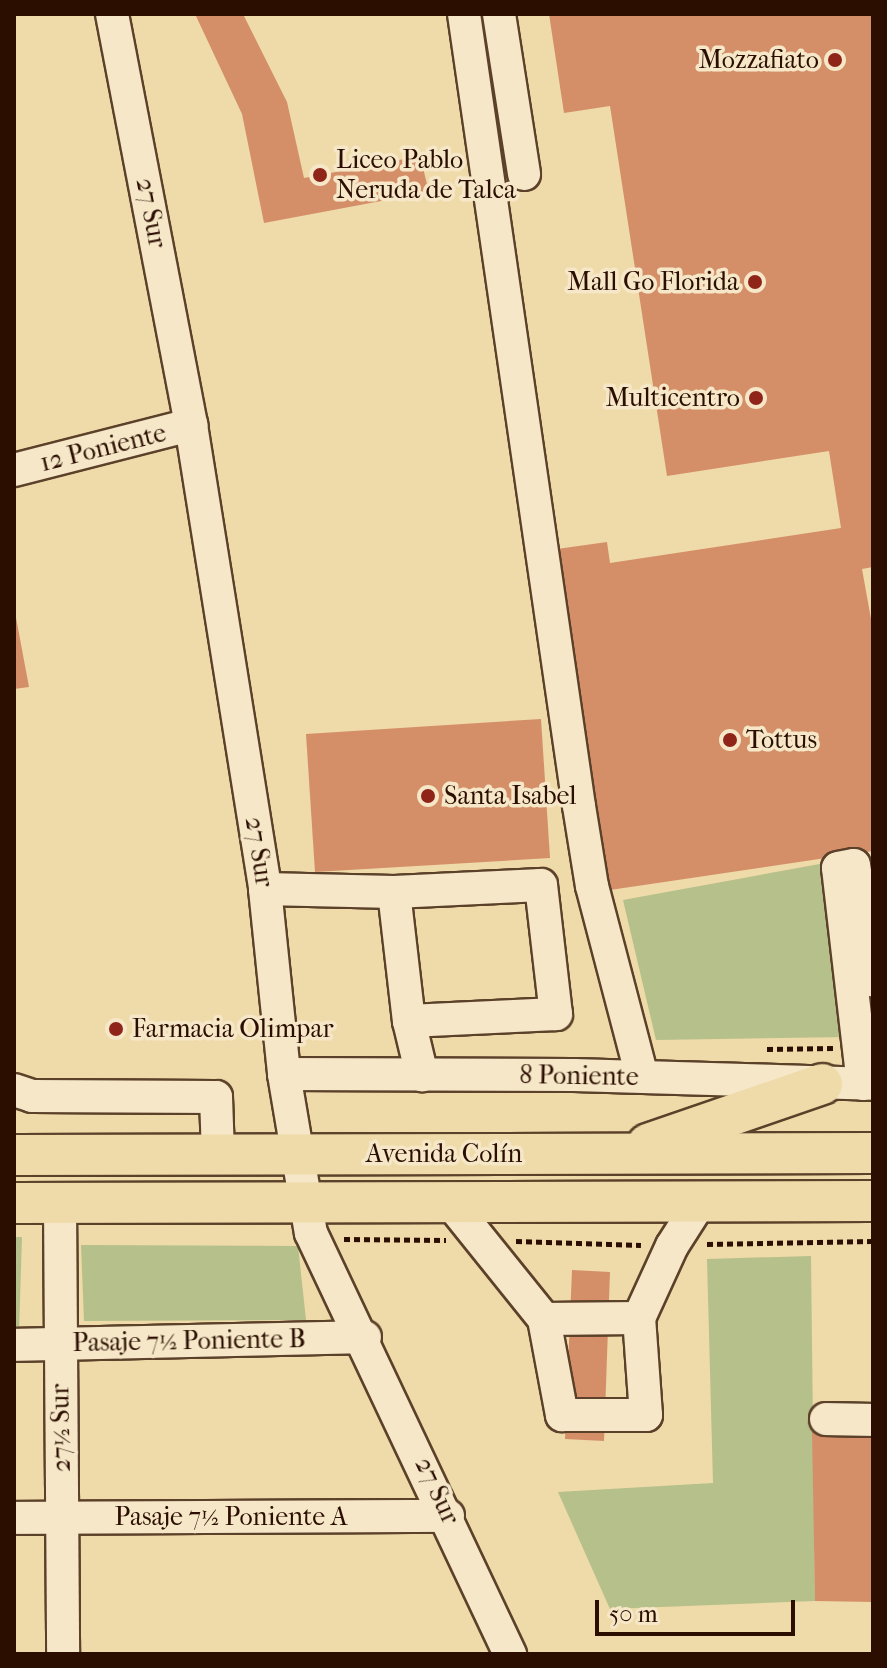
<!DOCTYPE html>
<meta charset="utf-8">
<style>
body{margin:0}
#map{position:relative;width:887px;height:1668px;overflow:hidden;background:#efdaa9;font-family:"IM FELL French Canon",serif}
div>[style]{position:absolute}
.green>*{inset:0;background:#b6c08a}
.building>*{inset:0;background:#d48f68}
.path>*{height:5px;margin-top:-2.5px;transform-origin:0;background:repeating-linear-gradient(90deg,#2b0e00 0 6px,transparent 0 10px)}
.roads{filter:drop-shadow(2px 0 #5c412a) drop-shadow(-2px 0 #5c412a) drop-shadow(0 2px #5c412a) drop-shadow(0 -2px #5c412a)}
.minor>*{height:32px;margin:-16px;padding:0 16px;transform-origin:16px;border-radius:16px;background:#f5e7c7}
.major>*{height:40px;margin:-20px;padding:0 20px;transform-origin:20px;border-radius:20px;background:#efdaa9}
.dots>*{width:22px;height:22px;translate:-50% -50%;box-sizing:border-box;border:4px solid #f5e7c7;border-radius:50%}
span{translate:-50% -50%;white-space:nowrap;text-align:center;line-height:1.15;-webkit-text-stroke:7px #f5e7c7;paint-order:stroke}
.poi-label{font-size:26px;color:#2b0e00}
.right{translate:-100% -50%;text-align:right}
.left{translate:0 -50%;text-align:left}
.street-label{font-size:26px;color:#2b0e00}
.frame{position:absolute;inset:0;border:16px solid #2b0e00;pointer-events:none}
.scale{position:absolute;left:595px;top:1600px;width:200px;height:36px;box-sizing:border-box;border:4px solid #2b0e00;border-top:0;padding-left:10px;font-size:24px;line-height:28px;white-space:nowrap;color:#2b0e00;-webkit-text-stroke:6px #f5e7c7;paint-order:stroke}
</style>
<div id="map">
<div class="green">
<i style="clip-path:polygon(825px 863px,850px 1037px,656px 1040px,623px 900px)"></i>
<i style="clip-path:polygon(14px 1237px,22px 1237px,19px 1332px,14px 1332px)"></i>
<i style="clip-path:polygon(81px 1245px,298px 1246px,306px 1320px,84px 1321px)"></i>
<i style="clip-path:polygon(811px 1256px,815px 1601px,610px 1609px,558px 1492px,713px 1483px,707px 1259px)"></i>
</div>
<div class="building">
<i style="clip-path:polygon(195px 14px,243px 14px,287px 102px,304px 178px,420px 156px,429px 192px,264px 223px,242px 114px)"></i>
<i style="clip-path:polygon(549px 14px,873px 14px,873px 567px,862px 569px,873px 630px,873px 851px,610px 890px,557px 549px,607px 542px,610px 563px,841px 528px,829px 451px,667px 476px,610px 106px,564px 113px)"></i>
<i style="clip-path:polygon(14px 607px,29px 687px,14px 689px)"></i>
<i style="clip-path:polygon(541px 719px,550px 858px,315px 872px,306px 734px)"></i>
<i style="clip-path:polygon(572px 1270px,610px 1272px,604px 1441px,565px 1439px)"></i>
<i style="clip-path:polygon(812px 1431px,873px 1431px,873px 1602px,815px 1601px)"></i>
</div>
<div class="path">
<i style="left:767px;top:1049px;width:66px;rotate:-0.9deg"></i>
<i style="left:344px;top:1239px;width:102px;rotate:0.6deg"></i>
<i style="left:516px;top:1241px;width:125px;rotate:1.8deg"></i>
<i style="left:707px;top:1244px;width:166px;rotate:-1deg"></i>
</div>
<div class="roads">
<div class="minor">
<i style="left:112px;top:14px;width:419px;rotate:79.1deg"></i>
<i style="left:191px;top:425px;width:470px;rotate:80.9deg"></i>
<i style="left:265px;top:889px;width:186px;rotate:84.1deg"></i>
<i style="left:284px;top:1074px;width:161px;rotate:80.4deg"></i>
<i style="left:311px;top:1233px;width:466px;rotate:64.7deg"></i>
<i style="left:464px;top:14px;width:800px;rotate:81.74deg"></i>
<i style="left:579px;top:806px;width:81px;rotate:80.8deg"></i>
<i style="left:592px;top:886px;width:197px;rotate:75.3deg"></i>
<i style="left:499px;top:14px;width:162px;rotate:81.1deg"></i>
<i style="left:14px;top:470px;width:183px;rotate:-14.3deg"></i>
<i style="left:265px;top:889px;width:129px;rotate:1.3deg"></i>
<i style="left:394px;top:892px;width:147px;rotate:-2.7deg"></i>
<i style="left:541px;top:885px;width:130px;rotate:83.4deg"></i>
<i style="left:556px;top:1014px;width:147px;rotate:177.3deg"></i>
<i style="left:394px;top:892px;width:130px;rotate:83.4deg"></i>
<i style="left:409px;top:1021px;width:56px;rotate:76.5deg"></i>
<i style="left:284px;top:1074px;width:290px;rotate:0.2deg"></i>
<i style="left:574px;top:1075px;width:299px;rotate:1.7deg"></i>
<i style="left:863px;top:1084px;width:217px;rotate:-96.6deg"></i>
<i style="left:838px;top:868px;width:16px;rotate:-11deg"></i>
<i style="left:854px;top:865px;width:117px;rotate:80.6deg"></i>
<i style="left:14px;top:1090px;width:19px;rotate:18deg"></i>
<i style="left:32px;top:1096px;width:184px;rotate:0.3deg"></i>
<i style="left:216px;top:1097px;width:58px;rotate:88deg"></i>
<i style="left:450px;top:1202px;width:150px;rotate:51.2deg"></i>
<i style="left:544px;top:1319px;width:95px;rotate:-0.6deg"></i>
<i style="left:639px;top:1318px;width:79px;rotate:-65.4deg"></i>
<i style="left:672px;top:1246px;width:52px;rotate:-57.5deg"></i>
<i style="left:60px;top:1203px;width:451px;rotate:89.6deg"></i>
<i style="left:544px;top:1319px;width:98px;rotate:79.4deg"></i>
<i style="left:562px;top:1415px;width:84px"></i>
<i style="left:646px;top:1415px;width:97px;rotate:-94.1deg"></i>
<i style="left:14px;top:1345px;width:351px;rotate:-1.3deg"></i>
<i style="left:826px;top:1419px;width:47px;rotate:1.2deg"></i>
<i style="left:14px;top:1518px;width:434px;rotate:-0.3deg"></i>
</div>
<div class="major">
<i style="left:648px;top:1144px;width:184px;rotate:-19deg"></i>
<i style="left:14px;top:1155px;width:859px;rotate:-0.13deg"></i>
<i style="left:14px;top:1203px;width:859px;rotate:-0.13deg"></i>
</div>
</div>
<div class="dots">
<i style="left:835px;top:60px;background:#8f2418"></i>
<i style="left:320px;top:175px;background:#8f2418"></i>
<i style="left:755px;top:282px;background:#8f2418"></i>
<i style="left:756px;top:398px;background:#8f2418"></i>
<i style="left:730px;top:740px;background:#8f2418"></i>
<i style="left:428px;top:796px;background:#8f2418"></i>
<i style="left:116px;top:1029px;background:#8f2418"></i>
</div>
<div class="poi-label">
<span class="right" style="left:819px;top:60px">Mozzafiato</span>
<span class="left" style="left:336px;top:175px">Liceo Pablo<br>Neruda de Talca</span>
<span class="right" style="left:739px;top:282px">Mall Go Florida</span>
<span class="right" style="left:740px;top:398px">Multicentro</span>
<span class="left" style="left:746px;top:740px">Tottus</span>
<span class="left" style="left:444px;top:796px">Santa Isabel</span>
<span class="left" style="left:132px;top:1029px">Farmacia Olimpar</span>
</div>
<div class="street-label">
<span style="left:151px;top:213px;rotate:79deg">27 Sur</span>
<span style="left:103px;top:448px;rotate:-14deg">12 Poniente</span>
<span style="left:259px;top:852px;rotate:81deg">27 Sur</span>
<span style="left:579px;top:1076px;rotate:1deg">8 Poniente</span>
<span style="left:444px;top:1154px">Avenida Colín</span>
<span style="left:189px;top:1341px;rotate:-1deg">Pasaje 7½ Poniente B</span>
<span style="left:61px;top:1428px;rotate:-91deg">27½ Sur</span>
<span style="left:437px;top:1491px;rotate:65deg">27 Sur</span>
<span style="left:231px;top:1517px">Pasaje 7½ Poniente A</span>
</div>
<div class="frame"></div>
<div class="scale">50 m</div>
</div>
